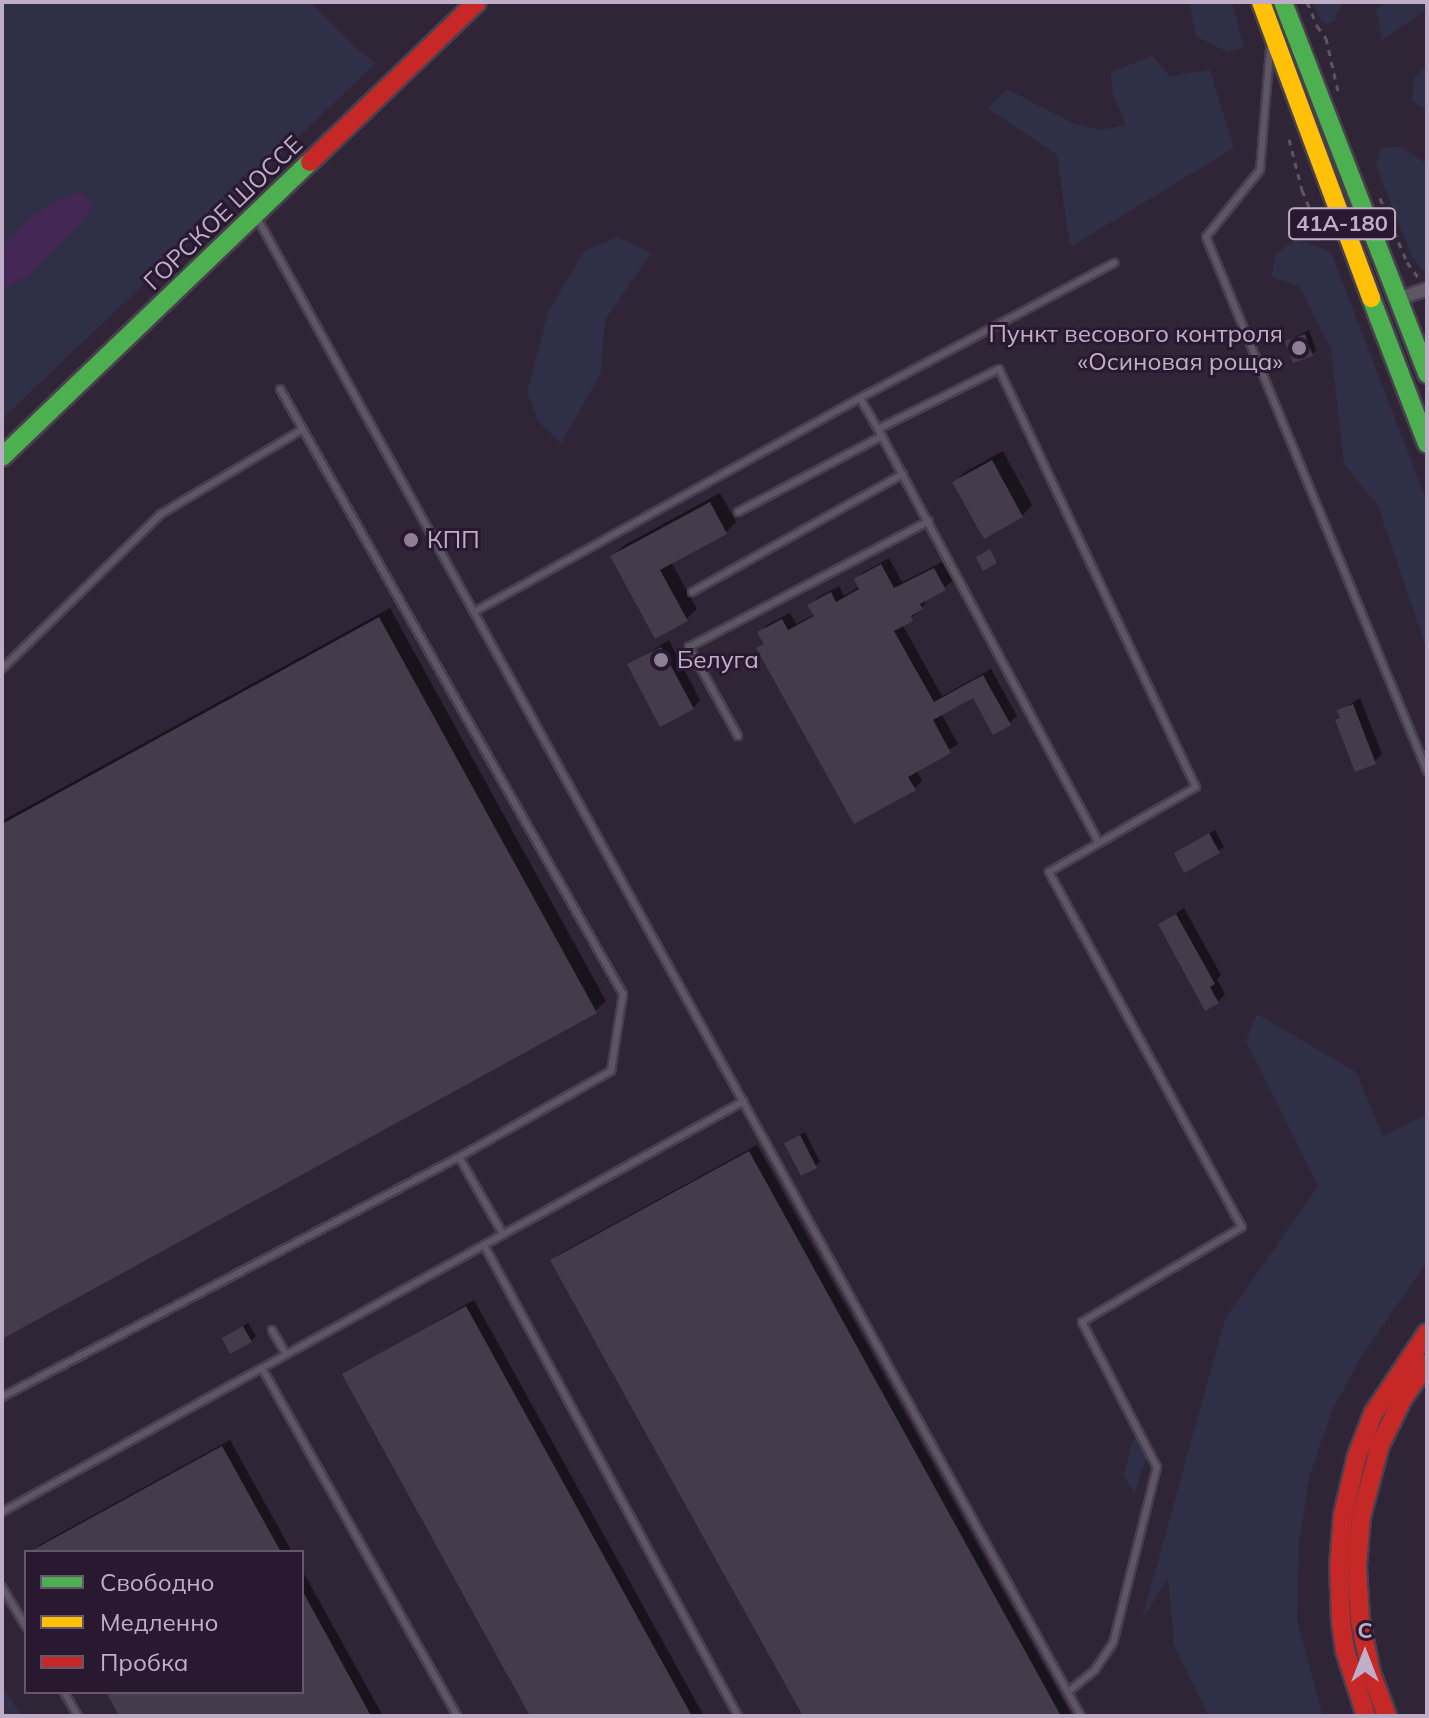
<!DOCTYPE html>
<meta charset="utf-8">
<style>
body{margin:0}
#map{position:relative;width:1429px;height:1718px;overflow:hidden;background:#302536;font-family:Mulish,sans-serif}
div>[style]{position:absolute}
.green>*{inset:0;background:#2f2f47}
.water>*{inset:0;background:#442755}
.shadow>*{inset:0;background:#0007}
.building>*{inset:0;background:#453c4b}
.path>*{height:3px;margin-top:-1.5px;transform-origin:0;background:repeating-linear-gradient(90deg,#5e5563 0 6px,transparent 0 12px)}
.roads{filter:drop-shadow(2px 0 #49404e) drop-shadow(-2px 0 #49404e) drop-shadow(0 2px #49404e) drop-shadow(0 -2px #49404e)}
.lane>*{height:6px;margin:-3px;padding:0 3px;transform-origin:3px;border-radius:3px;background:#5e5664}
.street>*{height:12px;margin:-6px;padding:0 6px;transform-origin:6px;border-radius:6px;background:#5e5664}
.fast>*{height:18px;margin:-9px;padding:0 9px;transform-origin:9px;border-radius:9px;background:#4caf50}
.slow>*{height:18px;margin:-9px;padding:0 9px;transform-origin:9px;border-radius:9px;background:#ffc107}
.jam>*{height:18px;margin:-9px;padding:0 9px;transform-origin:9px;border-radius:9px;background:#c62828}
.dots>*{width:22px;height:22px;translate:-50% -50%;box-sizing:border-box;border:4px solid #281931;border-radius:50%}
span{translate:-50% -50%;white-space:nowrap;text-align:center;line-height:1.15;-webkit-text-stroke:6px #281931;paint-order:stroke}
.shield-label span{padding:2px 6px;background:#281931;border:2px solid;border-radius:6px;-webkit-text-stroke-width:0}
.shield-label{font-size:22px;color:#c0aec9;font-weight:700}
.street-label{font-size:24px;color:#c0aec9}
.poi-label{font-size:24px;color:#c0aec9}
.right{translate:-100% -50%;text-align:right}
.left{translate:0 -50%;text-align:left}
.frame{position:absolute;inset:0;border:4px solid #c0aec9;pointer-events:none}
.legend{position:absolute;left:24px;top:1550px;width:280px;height:144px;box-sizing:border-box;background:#281931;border:2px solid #65556e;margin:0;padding:10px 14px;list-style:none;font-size:24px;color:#c0aec9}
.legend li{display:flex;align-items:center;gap:16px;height:40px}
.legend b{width:40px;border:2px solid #65556e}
.north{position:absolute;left:1325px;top:1614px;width:80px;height:80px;-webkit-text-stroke:6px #281931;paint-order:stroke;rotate:0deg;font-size:22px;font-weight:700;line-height:32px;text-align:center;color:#c0aec9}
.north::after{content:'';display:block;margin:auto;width:28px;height:36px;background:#c0aec9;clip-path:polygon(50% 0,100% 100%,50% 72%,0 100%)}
</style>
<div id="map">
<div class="green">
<i style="clip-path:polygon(2px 2px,310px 2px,357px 49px,376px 63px,2px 419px)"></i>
<i style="clip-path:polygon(1189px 2px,1232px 2px,1244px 48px,1227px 52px,1196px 36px)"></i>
<i style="clip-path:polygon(1312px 2px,1343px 2px,1335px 20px,1328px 24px,1322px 22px)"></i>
<i style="clip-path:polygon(1390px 2px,1427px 2px,1427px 9px,1382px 40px,1376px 8px)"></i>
<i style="clip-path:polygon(1153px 56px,1169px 76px,1210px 70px,1234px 148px,1070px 247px,1057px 155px,987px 108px,1007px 89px,1073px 123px,1101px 130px,1126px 125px,1113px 95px,1111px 72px)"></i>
<i style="clip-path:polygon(1427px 65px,1427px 110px,1412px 101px,1414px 77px)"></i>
<i style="clip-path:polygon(1399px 146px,1427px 164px,1427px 271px,1422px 270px,1411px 255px,1376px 166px,1381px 148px)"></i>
<i style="clip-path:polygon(617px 237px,651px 253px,605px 320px,601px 373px,561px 443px,539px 422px,527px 393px,548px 312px,584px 251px)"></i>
<i style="clip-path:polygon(1297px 239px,1331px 252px,1427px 502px,1427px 650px,1378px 506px,1344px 464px,1331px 349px,1299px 286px,1272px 277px,1275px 254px)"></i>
<i style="clip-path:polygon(1257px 1014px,1356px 1072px,1383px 1136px,1427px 1115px,1427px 1262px,1361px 1357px,1331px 1413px,1310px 1474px,1299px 1544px,1297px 1620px,1323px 1716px,1209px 1716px,1174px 1646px,1168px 1579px,1142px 1619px,1225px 1319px,1318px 1186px,1246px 1041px)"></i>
<i style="clip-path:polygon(1138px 1437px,1147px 1456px,1134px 1495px,1124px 1474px,1133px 1440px)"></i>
<i style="clip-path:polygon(2px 1687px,22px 1716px,2px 1716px)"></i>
</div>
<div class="water">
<i style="clip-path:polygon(84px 192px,93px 207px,77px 228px,29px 276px,2px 289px,2px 248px,33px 215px,62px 198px)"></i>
</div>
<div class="shadow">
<i style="clip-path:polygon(1309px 330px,1316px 350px,1311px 355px,1287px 341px)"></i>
<i style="clip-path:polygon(1003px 451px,1032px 505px,1022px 516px,955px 482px,965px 472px)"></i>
<i style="clip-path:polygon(720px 493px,736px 522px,726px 532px,671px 562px,697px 609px,686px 619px,612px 556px,623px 546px)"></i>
<i style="clip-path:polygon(889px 558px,902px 582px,942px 562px,953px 581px,928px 598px,920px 611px,902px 624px,942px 696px,991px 669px,1017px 716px,1009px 723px,973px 695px,941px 713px,958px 744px,916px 770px,922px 781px,914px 789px,759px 649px,765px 642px,760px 633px,767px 625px,790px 613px,796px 624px,815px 614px,810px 605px,817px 598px,839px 586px,844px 596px,860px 586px,856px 580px,864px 572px)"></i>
<i style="clip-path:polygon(390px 608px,606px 1001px,595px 1011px,2px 1337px,2px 821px)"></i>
<i style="clip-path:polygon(669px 640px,700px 700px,693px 708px,629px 665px)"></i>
<i style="clip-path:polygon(1360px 698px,1382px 754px,1374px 762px,1339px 711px)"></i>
<i style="clip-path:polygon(1215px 830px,1224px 847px,1185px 870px,1176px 853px)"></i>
<i style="clip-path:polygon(1184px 908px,1221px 975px,1217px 979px,1225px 994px,1218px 1002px,1160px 925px)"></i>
<i style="clip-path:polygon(805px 1132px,820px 1162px,815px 1166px,787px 1143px)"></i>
<i style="clip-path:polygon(757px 1145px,1072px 1716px,805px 1716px,553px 1260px,561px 1253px)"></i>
<i style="clip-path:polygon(474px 1300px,704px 1716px,533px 1716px,344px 1375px)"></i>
<i style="clip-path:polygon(248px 1323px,256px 1336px,251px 1341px,224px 1338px)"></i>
<i style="clip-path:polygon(230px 1440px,292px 1552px,32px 1552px,39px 1545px)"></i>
<i style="clip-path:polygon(302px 1570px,383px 1716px,121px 1716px,108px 1692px,302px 1692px)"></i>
</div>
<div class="building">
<i style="clip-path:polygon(1305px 334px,1313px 356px,1293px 363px,1285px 341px)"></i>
<i style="clip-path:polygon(992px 460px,1023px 517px,984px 539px,952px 482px)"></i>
<i style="clip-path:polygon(710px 502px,727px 534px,660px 570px,688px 621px,655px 639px,610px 556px)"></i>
<i style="clip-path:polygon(990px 549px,997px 563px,983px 571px,976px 557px)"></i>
<i style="clip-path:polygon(881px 564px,894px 588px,934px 568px,946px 590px,920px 604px,923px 609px,911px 616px,913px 621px,894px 631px,934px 702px,983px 675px,1011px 725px,993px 735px,973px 698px,933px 720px,951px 753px,908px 777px,916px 790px,854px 824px,756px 648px,764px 644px,757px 632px,782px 619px,788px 630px,814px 616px,807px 605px,831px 592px,836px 602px,859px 589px,854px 579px)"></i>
<i style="clip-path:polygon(379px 617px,597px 1013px,2px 1339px,2px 824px)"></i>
<i style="clip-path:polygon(661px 647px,694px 709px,660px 727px,627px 664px)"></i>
<i style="clip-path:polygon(1353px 704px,1376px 764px,1355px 772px,1335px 720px,1340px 718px,1337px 710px)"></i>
<i style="clip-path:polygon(1209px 833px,1220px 853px,1184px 873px,1174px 853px)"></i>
<i style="clip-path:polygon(1176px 914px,1215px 984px,1210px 987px,1219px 1003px,1205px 1011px,1158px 924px)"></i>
<i style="clip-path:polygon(800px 1135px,817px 1168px,801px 1176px,784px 1143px)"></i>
<i style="clip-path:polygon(749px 1151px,1061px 1716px,803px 1716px,716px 1560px,550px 1260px)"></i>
<i style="clip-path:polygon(466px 1306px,692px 1716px,530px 1716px,354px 1396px,342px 1374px)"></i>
<i style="clip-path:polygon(243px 1326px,252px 1342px,230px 1354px,222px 1338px)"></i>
<i style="clip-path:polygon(222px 1446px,281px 1552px,29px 1552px)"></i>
<i style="clip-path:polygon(302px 1590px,371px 1716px,119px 1716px,106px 1692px,302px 1692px)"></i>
</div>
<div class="path">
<i style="left:1307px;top:2px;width:26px;rotate:67deg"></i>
<i style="left:1317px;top:26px;width:15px;rotate:53deg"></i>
<i style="left:1326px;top:38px;width:58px;rotate:77.2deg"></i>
<i style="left:1289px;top:139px;width:53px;rotate:75.7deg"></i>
<i style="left:1302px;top:190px;width:47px;rotate:67.3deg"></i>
<i style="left:1380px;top:198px;width:69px;rotate:67.1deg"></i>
<i style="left:1407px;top:262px;width:19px;rotate:54deg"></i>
</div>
<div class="roads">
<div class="lane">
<i style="left:1270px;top:49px;width:121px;rotate:94.7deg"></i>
<i style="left:1260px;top:170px;width:86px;rotate:128.9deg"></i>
<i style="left:1206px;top:237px;width:578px;rotate:67.52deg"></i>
<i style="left:256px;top:216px;width:1712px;rotate:61.19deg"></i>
<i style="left:860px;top:398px;width:36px;rotate:60deg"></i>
<i style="left:878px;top:429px;width:135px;rotate:-26.4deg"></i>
<i style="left:999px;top:369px;width:462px;rotate:64.8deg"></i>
<i style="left:1196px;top:787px;width:170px;rotate:150deg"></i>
<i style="left:1049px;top:872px;width:404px;rotate:61.5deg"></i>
<i style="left:1242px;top:1227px;width:186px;rotate:149.3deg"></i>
<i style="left:1082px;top:1322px;width:163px;rotate:62.7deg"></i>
<i style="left:1157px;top:1467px;width:181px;rotate:104deg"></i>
<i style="left:1113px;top:1643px;width:32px;rotate:124deg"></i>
<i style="left:1095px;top:1670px;width:35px;rotate:141deg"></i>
<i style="left:878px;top:429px;width:469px;rotate:61.9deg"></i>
<i style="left:738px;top:512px;width:163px;rotate:-27.8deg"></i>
<i style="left:692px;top:592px;width:242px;rotate:-29.2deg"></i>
<i style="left:474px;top:612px;width:441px;rotate:-29deg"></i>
<i style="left:860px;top:398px;width:288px;rotate:-28deg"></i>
<i style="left:2px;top:669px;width:222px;rotate:-44.3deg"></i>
<i style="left:161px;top:514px;width:165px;rotate:-30.9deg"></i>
<i style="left:738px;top:736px;width:102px;rotate:-118.8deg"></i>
<i style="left:689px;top:647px;width:271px;rotate:-27.7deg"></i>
<i style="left:459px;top:1157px;width:89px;rotate:60.3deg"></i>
<i style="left:484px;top:1245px;width:535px;rotate:61.66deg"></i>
<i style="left:272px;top:1330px;width:28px;rotate:60deg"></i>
<i style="left:262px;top:1368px;width:399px;rotate:60.7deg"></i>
<i style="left:2px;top:1397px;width:516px;rotate:-27.71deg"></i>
<i style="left:459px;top:1157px;width:175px;rotate:-29.5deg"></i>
<i style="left:611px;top:1071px;width:78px;rotate:-81.1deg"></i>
<i style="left:623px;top:994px;width:695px;rotate:-119.55deg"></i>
<i style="left:2px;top:1512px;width:848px;rotate:-28.98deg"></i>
<i style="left:2px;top:1587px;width:47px;rotate:59deg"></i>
<i style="left:64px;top:1692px;width:28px;rotate:60deg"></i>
</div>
<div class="street">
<i style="left:1398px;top:299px;width:31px;rotate:-19deg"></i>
</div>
<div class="fast">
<i style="left:1283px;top:2px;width:399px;rotate:68.8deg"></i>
<i style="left:1371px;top:298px;width:156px;rotate:69deg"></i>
<i style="left:2px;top:457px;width:426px;rotate:-43.8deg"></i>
</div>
<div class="slow">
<i style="left:1261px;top:2px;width:316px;rotate:69.6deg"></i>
</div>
<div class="jam">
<i style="left:310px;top:162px;width:231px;rotate:-43.8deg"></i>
<i style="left:1366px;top:1716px;width:69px;rotate:-107.7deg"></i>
<i style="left:1345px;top:1650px;width:28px;rotate:-98deg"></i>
<i style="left:1341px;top:1622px;width:56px;rotate:-92deg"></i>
<i style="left:1339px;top:1566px;width:51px;rotate:-85.5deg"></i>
<i style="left:1343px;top:1515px;width:61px;rotate:-76.7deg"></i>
<i style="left:1357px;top:1456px;width:45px;rotate:-69.1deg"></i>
<i style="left:1373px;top:1414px;width:97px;rotate:-56.3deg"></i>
<i style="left:1387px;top:1716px;width:46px;rotate:-110.4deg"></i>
<i style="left:1371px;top:1673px;width:54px;rotate:-101.7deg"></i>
<i style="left:1360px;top:1620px;width:54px;rotate:-93.2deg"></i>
<i style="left:1357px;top:1566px;width:49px;rotate:-85.3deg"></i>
<i style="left:1361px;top:1517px;width:74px;rotate:-75.2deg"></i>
<i style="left:1380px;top:1445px;width:52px;rotate:-63.9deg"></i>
<i style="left:1403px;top:1398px;width:42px;rotate:-54.8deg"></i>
</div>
</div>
<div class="dots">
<i style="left:1299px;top:348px;background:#8e7e96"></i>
<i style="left:411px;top:540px;background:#8e7e96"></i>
<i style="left:661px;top:660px;background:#8e7e96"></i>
</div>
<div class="shield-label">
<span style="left:1342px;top:224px">41А-180</span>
</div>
<div class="street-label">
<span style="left:223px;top:213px;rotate:-44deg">ГОРСКОЕ ШОССЕ</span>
</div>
<div class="poi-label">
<span class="right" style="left:1283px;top:348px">Пункт весового контроля<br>«Осиновая роща»</span>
<span class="left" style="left:427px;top:540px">КПП</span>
<span class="left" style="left:677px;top:660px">Белуга</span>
</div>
<div class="frame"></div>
<ul class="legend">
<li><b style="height:10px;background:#4caf50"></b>Свободно</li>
<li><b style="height:10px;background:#ffc107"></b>Медленно</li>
<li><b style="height:10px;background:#c62828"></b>Пробка</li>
</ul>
<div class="north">С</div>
</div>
